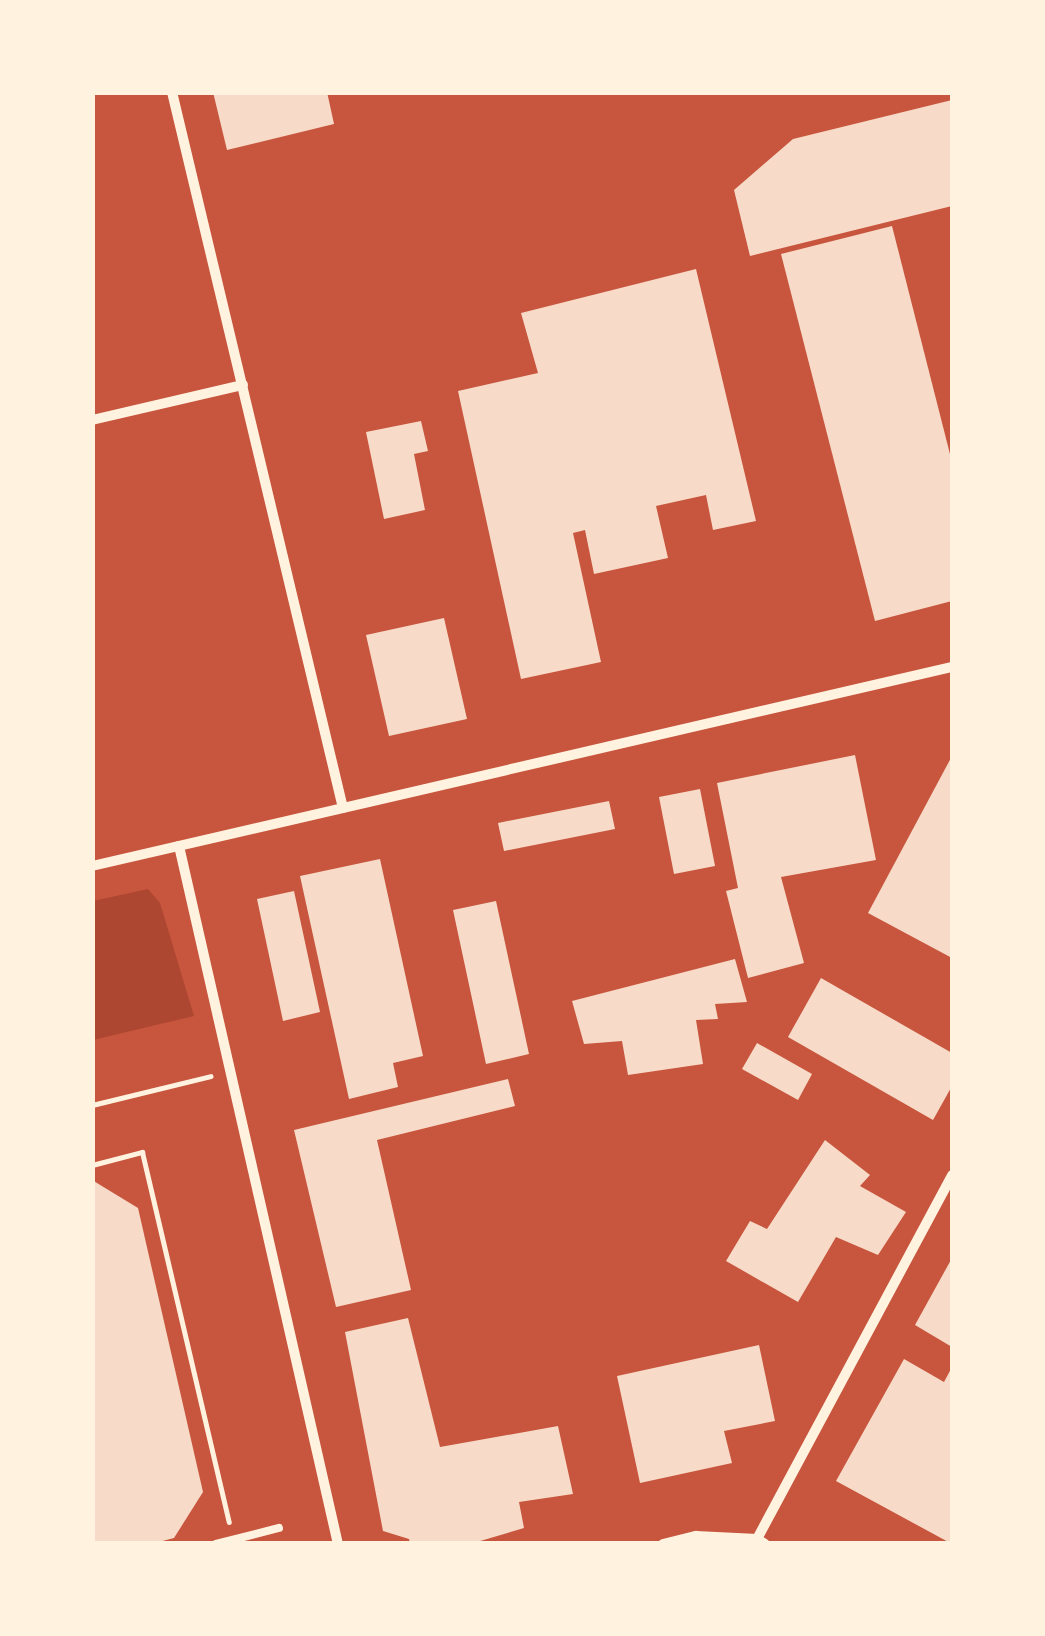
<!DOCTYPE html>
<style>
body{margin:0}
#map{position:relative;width:1045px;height:1636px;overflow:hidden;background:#c8553d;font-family:"PT Sans",sans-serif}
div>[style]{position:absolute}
.green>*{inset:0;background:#ae4732}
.building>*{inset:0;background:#f7dbc8}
.path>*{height:5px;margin:-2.5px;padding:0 2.5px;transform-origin:2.5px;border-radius:2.5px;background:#fff3e0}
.service>*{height:8px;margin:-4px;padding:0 4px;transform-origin:4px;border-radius:4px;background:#fff3e0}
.minor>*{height:10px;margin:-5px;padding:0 5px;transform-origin:5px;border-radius:5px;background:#fff3e0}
span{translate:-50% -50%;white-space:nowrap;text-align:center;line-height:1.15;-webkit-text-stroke:8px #fff3e0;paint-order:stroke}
.frame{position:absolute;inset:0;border:95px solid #fff3e0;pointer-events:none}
</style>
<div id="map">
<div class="green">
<i style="clip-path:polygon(148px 889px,160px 903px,194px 1016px,93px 1040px,93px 901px)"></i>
</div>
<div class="building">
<i style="clip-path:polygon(213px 92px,327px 92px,334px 124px,227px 150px)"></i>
<i style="clip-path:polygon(952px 100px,952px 206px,750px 256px,734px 190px,793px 139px)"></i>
<i style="clip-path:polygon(892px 226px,952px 462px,952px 601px,875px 621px,781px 254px)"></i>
<i style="clip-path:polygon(696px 269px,756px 521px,713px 530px,706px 495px,656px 506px,668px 558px,594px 574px,585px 530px,573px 533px,601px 662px,521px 679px,458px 391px,538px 373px,521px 313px)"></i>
<i style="clip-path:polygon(421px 421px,428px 451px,414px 454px,425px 510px,384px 519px,366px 432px)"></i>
<i style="clip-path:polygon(444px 618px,467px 719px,389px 736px,366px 635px)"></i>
<i style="clip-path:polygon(855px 755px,876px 860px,781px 877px,804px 963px,748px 978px,726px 891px,738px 888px,717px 783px)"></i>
<i style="clip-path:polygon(952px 756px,952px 958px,868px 913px)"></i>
<i style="clip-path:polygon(700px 789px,715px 866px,674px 874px,659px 797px)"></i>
<i style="clip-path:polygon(609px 801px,615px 829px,504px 851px,498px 823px)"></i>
<i style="clip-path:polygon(380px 859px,423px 1056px,393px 1063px,398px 1087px,349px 1099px,300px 876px)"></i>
<i style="clip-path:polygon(294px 891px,320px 1012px,283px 1021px,257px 899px)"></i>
<i style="clip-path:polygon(496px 901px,529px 1054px,486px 1064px,453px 910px)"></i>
<i style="clip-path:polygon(735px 959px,747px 1002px,715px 1004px,718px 1019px,696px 1020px,703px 1064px,628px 1075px,622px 1041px,584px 1044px,572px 1001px)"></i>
<i style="clip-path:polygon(821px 978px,952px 1053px,952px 1086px,933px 1120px,788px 1037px)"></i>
<i style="clip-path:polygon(757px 1043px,812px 1074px,798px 1100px,742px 1069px)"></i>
<i style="clip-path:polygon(508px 1079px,515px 1106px,377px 1140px,411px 1290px,336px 1307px,294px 1130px)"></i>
<i style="clip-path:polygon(825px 1140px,870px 1175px,860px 1186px,906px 1212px,878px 1255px,836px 1237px,798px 1302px,726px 1261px,750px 1221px,767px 1229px)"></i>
<i style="clip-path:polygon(92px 1180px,138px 1208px,203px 1492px,174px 1538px,151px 1544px,92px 1544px)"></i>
<i style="clip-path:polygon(952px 1258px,952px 1347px,915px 1325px)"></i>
<i style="clip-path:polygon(408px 1318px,440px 1447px,558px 1426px,573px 1494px,519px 1502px,524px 1528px,470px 1544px,410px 1544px,409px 1539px,383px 1531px,345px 1332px)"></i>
<i style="clip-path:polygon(759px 1345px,775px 1421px,724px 1431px,732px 1463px,640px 1483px,617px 1376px)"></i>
<i style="clip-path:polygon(904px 1359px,944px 1382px,952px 1367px,952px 1544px,836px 1481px)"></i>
</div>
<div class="path">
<i style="left:92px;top:1105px;width:122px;rotate:-13.7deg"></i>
<i style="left:92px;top:1165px;width:52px;rotate:-14.6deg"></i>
<i style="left:142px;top:1152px;width:380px;rotate:76.8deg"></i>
</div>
<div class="service">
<i style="left:216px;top:1544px;width:65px;rotate:-14.3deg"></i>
</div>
<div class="minor">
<i style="left:172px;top:92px;width:736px;rotate:76.57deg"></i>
<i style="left:92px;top:420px;width:155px;rotate:-13.1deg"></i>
<i style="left:179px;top:846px;width:716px;rotate:77.17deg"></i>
<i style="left:92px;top:866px;width:883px;rotate:-13.03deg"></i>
<i style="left:757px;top:1539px;width:413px;rotate:-61.8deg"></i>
<i style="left:663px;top:1544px;width:34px;rotate:-14deg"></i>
<i style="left:696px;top:1536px;width:61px;rotate:2.8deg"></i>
<i style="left:757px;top:1539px;width:9px;rotate:32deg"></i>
</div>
<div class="frame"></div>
</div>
